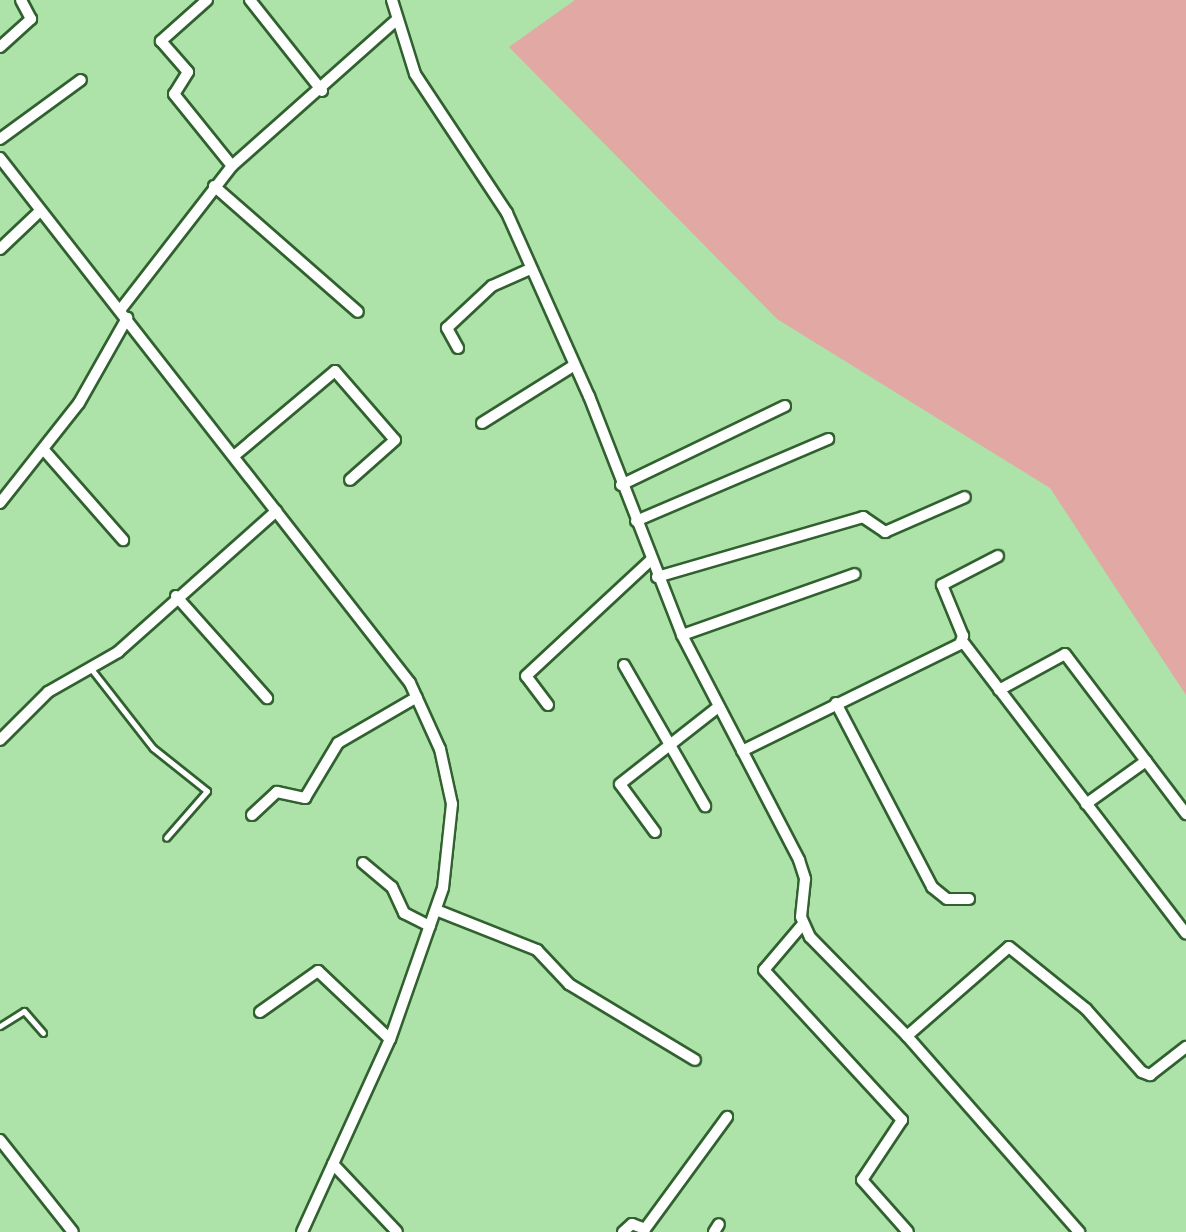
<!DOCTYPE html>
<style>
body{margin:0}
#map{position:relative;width:1186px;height:1232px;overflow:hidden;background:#ade2a9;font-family:Inter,sans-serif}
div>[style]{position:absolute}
.green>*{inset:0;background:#e2a8a3}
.roads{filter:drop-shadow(2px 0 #30612f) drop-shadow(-2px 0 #30612f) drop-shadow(0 2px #30612f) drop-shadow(0 -2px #30612f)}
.service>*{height:5px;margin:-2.5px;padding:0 2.5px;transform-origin:2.5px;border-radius:2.5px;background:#fff}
.minor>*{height:10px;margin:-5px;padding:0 5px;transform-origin:5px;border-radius:5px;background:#fff}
span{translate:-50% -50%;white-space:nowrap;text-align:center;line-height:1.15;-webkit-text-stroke:6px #e0fbde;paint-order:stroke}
</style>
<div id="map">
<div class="green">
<i style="clip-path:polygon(575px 0,1186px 0,1186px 695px,1050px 488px,777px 319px,509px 47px)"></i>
</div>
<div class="roads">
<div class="service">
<i style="left:92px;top:670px;width:99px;rotate:52deg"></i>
<i style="left:153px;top:748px;width:69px;rotate:38.5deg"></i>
<i style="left:207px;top:791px;width:62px;rotate:131.1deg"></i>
<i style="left:0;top:1026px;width:28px;rotate:-32deg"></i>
<i style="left:24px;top:1011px;width:29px;rotate:49deg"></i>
</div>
<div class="minor">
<i style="left:207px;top:0;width:62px;rotate:138.3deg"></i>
<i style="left:161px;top:41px;width:41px;rotate:48.9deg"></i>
<i style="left:188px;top:72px;width:26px;rotate:122deg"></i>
<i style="left:174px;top:94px;width:92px;rotate:51.1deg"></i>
<i style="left:250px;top:0;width:116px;rotate:51.6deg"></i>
<i style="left:392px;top:0;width:77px;rotate:72.7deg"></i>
<i style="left:415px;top:74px;width:167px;rotate:56.5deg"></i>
<i style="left:507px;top:213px;width:201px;rotate:65.9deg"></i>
<i style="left:589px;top:396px;width:256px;rotate:68.7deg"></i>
<i style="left:682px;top:635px;width:254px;rotate:62.5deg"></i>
<i style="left:799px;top:860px;width:20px;rotate:72deg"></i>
<i style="left:805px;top:879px;width:38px;rotate:96deg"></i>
<i style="left:801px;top:917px;width:22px;rotate:66deg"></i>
<i style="left:810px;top:937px;width:139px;rotate:45.6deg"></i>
<i style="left:907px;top:1036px;width:261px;rotate:48.7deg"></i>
<i style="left:0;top:47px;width:42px;rotate:-42.1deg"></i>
<i style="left:31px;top:19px;width:21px;rotate:-118deg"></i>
<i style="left:0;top:139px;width:100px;rotate:-36.1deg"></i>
<i style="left:0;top:158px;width:666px;rotate:52.01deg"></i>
<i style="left:410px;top:683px;width:72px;rotate:65.6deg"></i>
<i style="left:440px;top:749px;width:56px;rotate:77.7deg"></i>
<i style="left:452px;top:804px;width:84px;rotate:96.1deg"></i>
<i style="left:443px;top:888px;width:160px;rotate:109.3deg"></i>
<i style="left:390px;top:1039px;width:212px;rotate:114.5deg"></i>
<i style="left:214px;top:186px;width:191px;rotate:41.2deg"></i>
<i style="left:0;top:249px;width:55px;rotate:-43.5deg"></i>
<i style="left:121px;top:309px;width:181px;rotate:-52.2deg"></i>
<i style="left:232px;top:166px;width:217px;rotate:-41.6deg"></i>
<i style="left:458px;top:348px;width:23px;rotate:-119deg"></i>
<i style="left:447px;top:328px;width:62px;rotate:-43deg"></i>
<i style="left:492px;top:286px;width:39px;rotate:-24deg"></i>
<i style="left:482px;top:423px;width:107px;rotate:-32.1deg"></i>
<i style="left:44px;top:450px;width:120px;rotate:48.7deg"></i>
<i style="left:234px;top:456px;width:132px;rotate:-40.1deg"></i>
<i style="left:335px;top:371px;width:91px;rotate:49deg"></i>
<i style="left:395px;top:440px;width:60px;rotate:138.4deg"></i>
<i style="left:621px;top:485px;width:182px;rotate:-25.7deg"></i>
<i style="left:0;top:503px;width:127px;rotate:-51.7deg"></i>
<i style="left:79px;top:403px;width:98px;rotate:-60.5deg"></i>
<i style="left:636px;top:521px;width:209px;rotate:-23.1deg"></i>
<i style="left:657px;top:577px;width:215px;rotate:-16.2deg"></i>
<i style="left:863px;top:517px;width:27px;rotate:34deg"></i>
<i style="left:885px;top:532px;width:87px;rotate:-23.6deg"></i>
<i style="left:176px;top:596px;width:137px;rotate:48.3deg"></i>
<i style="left:682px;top:635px;width:183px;rotate:-19.4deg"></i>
<i style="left:963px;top:642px;width:367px;rotate:52.6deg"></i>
<i style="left:624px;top:665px;width:163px;rotate:60.1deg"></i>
<i style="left:999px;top:690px;width:75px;rotate:-28.6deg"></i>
<i style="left:1065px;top:654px;width:201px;rotate:52.9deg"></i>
<i style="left:836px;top:703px;width:208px;rotate:62.4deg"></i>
<i style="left:932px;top:887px;width:19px;rotate:39deg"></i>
<i style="left:947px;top:899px;width:22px"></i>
<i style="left:548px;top:705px;width:36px;rotate:-127deg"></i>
<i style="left:526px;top:676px;width:171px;rotate:-42.9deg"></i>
<i style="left:0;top:740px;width:68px;rotate:-45deg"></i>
<i style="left:48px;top:692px;width:81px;rotate:-29.7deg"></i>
<i style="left:118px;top:652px;width:212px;rotate:-41.7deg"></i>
<i style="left:742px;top:751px;width:243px;rotate:-26.1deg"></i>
<i style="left:960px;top:644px;width:9px;rotate:-69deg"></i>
<i style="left:963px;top:636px;width:55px;rotate:-112.4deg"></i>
<i style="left:942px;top:585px;width:63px;rotate:-27.4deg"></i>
<i style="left:1086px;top:804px;width:74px;rotate:-35.6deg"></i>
<i style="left:252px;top:815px;width:34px;rotate:-43deg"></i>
<i style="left:277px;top:792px;width:29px;rotate:12deg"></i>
<i style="left:305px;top:798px;width:64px;rotate:-59deg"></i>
<i style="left:338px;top:743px;width:91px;rotate:-30.2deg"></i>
<i style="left:655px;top:832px;width:59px;rotate:-126.1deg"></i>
<i style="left:620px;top:784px;width:123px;rotate:-38.1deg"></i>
<i style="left:363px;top:863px;width:38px;rotate:40deg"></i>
<i style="left:392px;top:887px;width:29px;rotate:65deg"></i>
<i style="left:404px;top:913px;width:29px;rotate:27deg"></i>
<i style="left:436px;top:910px;width:109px;rotate:21.6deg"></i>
<i style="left:537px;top:950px;width:47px;rotate:46.7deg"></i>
<i style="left:569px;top:984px;width:147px;rotate:31.1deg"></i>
<i style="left:803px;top:924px;width:60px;rotate:130.3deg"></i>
<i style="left:764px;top:970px;width:204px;rotate:47.4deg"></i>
<i style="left:902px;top:1120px;width:72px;rotate:123.7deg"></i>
<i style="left:862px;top:1180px;width:69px;rotate:48.5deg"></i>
<i style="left:260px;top:1012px;width:71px;rotate:-35.3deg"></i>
<i style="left:318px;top:971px;width:99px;rotate:43.4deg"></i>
<i style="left:907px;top:1036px;width:135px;rotate:-41.1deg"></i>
<i style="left:1009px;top:947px;width:99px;rotate:38.8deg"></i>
<i style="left:1086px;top:1009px;width:84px;rotate:48.4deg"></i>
<i style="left:1142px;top:1072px;width:9px;rotate:21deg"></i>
<i style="left:1150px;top:1075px;width:46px;rotate:-37.9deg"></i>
<i style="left:0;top:1140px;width:117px;rotate:51.6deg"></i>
<i style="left:333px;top:1164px;width:93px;rotate:46.7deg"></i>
<i style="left:623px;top:1232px;width:12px;rotate:-42deg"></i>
<i style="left:632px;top:1224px;width:14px;rotate:21deg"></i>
<i style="left:645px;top:1229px;width:139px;rotate:-53.8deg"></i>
<i style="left:714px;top:1232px;width:9px;rotate:-58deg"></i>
</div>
</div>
</div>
